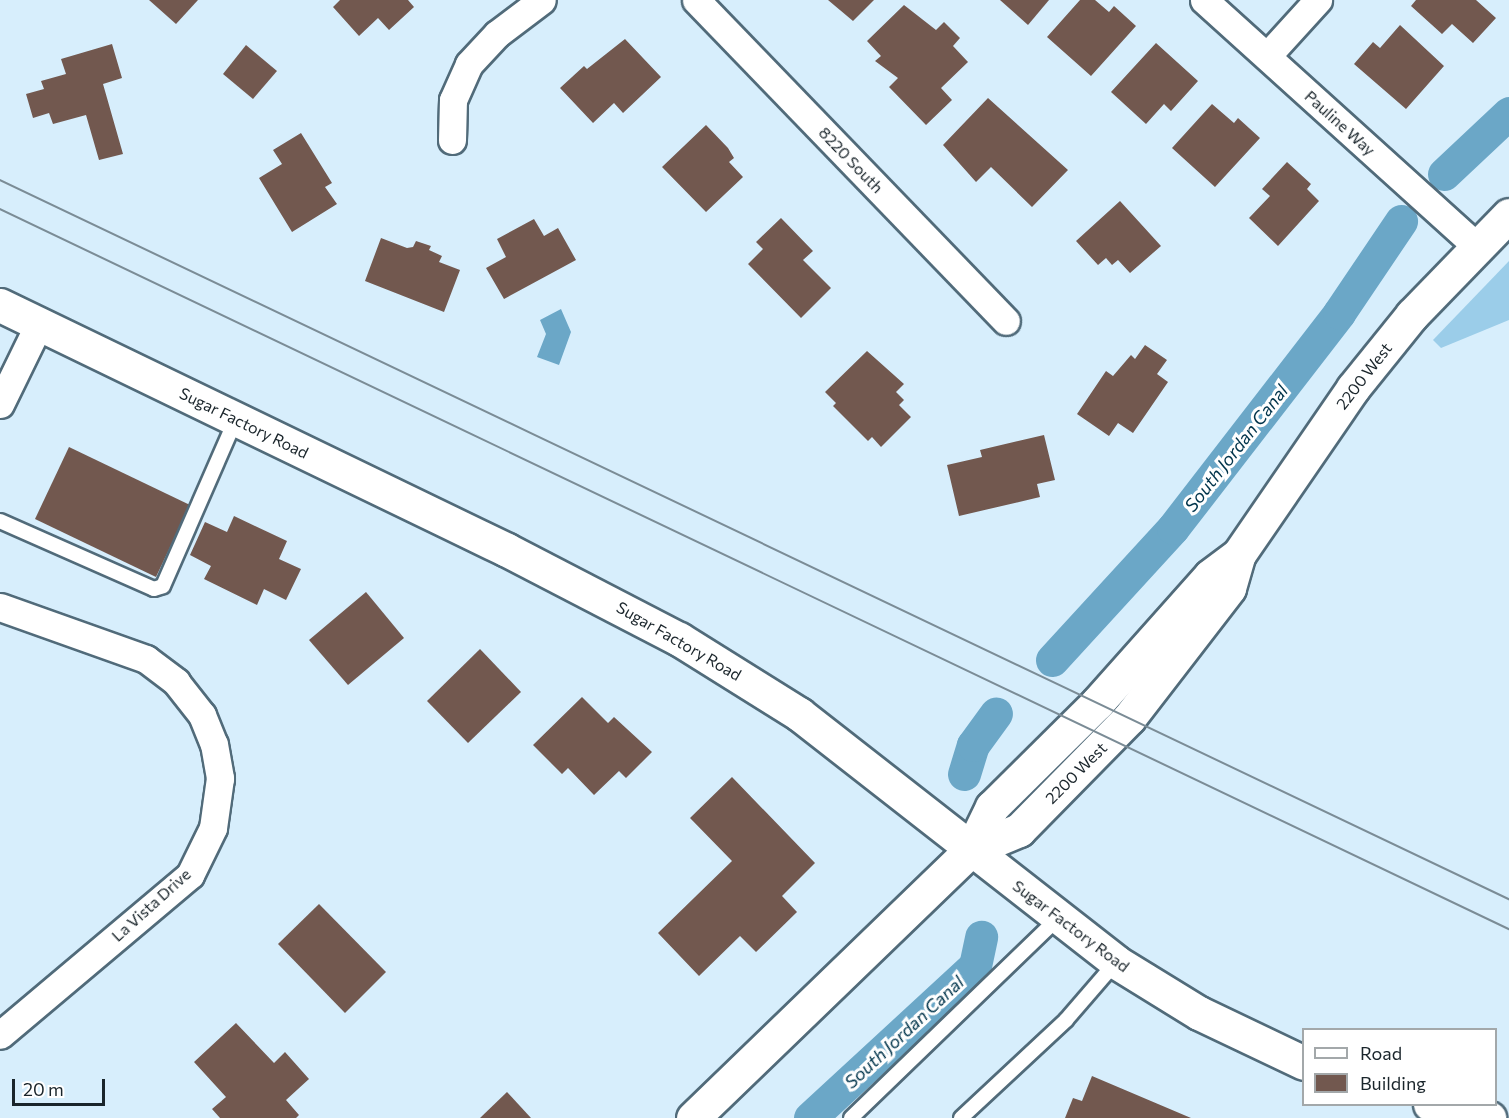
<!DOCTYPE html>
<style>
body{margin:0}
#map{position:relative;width:1509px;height:1118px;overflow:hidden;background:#d7eefc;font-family:Commissioner,sans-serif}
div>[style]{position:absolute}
.green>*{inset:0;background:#9bcde9}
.water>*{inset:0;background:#6ba7c7}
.canal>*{height:33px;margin:-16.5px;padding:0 16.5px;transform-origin:16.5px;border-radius:16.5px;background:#6ba7c7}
.building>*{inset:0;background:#72584f}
.roads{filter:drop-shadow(2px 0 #516b7a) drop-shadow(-2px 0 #516b7a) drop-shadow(0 2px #516b7a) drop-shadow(0 -2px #516b7a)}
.service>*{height:14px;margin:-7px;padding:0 7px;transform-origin:7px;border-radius:7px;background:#fff}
.minor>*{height:27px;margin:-13.5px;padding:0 13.5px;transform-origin:13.5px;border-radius:13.5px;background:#fff}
.tertiary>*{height:33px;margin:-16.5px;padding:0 16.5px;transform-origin:16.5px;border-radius:16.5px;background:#fff}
.tram>*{height:1.5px;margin:-0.75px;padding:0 0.75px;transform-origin:0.75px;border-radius:0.75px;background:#7b8c96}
span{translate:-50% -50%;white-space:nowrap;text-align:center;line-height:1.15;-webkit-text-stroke:6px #fff;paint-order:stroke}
.street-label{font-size:16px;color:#1a252b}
.water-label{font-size:18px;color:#00344b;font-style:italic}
.legend{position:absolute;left:1302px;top:1028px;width:195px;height:78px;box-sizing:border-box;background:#fff;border:2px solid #a3a8aa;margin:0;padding:8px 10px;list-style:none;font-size:18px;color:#1a252b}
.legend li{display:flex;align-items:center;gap:12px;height:30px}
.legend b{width:30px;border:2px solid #a3a8aa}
.scale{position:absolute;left:12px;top:1079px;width:93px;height:27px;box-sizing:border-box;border:3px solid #1a252b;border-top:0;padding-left:8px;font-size:18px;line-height:21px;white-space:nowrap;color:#1a252b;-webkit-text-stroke:4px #fff;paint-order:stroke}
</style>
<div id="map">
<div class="green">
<i style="clip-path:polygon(1509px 261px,1509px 320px,1441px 348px,1433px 340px)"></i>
</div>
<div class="water">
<i style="clip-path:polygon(561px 309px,571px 332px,559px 365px,537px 357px,546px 334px,540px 320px)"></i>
</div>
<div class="canal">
<i style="left:1444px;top:174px;width:89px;rotate:-43.2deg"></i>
<i style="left:1052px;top:660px;width:179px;rotate:-47.5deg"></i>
<i style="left:1173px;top:528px;width:272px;rotate:-52.3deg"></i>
<i style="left:1339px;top:313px;width:111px;rotate:-56deg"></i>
<i style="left:964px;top:774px;width:30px;rotate:-73deg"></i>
<i style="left:973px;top:745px;width:39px;rotate:-54deg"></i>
<i style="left:810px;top:1118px;width:224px;rotate:-42.7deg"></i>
<i style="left:975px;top:966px;width:30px;rotate:-78deg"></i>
</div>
<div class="building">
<i style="clip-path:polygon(149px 0,198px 0,176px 24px)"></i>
<i style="clip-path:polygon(340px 0,408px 0,414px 7px,389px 30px,378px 18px,359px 36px,333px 7px)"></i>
<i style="clip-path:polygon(828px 0,874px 0,853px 21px)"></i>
<i style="clip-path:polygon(1000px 0,1049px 0,1028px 25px)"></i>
<i style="clip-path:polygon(1080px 0,1095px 0,1109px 12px,1114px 6px,1136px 26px,1091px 76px,1047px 37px)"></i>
<i style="clip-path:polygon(1416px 0,1476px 0,1496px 18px,1473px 43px,1452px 24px,1442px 34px,1411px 6px)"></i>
<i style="clip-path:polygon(904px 5px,936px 30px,944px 22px,960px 38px,953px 46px,968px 62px,941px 88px,952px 100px,926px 125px,889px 87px,898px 78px,875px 61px,881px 56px,867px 41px)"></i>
<i style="clip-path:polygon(1400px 25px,1444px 66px,1406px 109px,1354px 64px,1373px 42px,1380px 48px)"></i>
<i style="clip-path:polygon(625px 39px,661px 77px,623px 113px,614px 103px,593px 123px,560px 88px,584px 66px,587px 69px)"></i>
<i style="clip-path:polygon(1156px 43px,1198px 81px,1171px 111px,1164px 104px,1146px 124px,1111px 92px)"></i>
<i style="clip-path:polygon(112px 44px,122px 78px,103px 84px,123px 154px,99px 160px,86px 115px,53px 124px,49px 113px,33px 118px,26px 94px,44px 89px,41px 81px,66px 74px,61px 59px)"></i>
<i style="clip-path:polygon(246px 45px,277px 71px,253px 99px,223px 74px)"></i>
<i style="clip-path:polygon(988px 98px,1068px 170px,1032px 207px,991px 167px,976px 182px,943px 145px)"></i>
<i style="clip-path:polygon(1212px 104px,1234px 123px,1238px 118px,1260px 138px,1215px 187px,1172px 148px)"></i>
<i style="clip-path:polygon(706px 125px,728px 148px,734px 158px,729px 162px,743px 177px,706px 212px,662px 167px)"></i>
<i style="clip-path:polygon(301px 133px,332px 183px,325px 187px,337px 204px,292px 232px,259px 178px,282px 164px,273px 150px)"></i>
<i style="clip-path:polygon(1287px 162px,1311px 184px,1307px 189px,1319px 201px,1278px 246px,1249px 218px,1270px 196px,1262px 189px)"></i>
<i style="clip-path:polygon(1120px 201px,1161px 246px,1130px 273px,1118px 260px,1112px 265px,1106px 258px,1098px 265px,1076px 241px)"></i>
<i style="clip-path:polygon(781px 218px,813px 251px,803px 260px,831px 288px,801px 318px,748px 264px,763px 249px,756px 242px)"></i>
<i style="clip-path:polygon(534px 219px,544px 236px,558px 228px,576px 260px,504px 299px,486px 268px,506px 257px,497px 239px)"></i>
<i style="clip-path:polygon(381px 238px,407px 248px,413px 247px,416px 241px,431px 246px,429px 250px,442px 256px,439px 262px,460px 270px,444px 312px,365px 281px)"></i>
<i style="clip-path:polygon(1145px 345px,1167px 360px,1157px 374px,1168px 382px,1133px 433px,1118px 423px,1109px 436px,1077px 414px,1106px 371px,1113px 376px,1131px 355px,1135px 359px)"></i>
<i style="clip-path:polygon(867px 351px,904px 384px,896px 392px,904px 400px,899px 405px,911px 417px,881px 447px,872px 437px,868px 441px,833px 406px,836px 403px,825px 392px)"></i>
<i style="clip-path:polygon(1044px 435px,1055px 480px,1037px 484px,1040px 497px,959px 516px,947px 465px,982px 457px,980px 450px)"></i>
<i style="clip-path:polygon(69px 447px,190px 505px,156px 577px,35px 519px)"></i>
<i style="clip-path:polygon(234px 516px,287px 541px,279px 559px,301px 569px,286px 600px,264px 589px,257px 605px,204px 579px,211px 566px,190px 555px,205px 522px,227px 532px)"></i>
<i style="clip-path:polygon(366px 592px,404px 638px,348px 685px,309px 640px)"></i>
<i style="clip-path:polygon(480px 649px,521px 692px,468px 743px,427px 701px)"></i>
<i style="clip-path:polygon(582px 697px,608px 723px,614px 717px,652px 752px,626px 778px,619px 771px,594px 795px,568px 768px,562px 774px,533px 745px)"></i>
<i style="clip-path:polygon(732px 777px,815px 863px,782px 896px,797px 912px,756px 952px,740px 936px,699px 976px,658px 933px,732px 861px,690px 818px)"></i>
<i style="clip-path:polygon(319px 904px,386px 972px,345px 1013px,278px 944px)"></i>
<i style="clip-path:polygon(236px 1023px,274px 1063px,285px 1052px,309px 1079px,286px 1100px,299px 1115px,296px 1118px,220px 1118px,212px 1109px,226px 1097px,194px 1062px)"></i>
<i style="clip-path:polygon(1092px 1076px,1191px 1118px,1065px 1118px,1073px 1098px,1082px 1101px)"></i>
<i style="clip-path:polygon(507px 1092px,531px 1118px,480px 1118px)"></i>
</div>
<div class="roads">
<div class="service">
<i style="left:0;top:521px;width:168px;rotate:23.8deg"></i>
<i style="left:154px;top:589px;width:9px;rotate:-18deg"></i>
<i style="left:163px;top:586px;width:182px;rotate:-66.4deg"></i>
<i style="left:851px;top:1118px;width:288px;rotate:-44deg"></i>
<i style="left:961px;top:1118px;width:144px;rotate:-43deg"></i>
<i style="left:1066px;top:1020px;width:77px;rotate:-49.2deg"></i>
</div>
<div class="minor">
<i style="left:696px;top:0;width:446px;rotate:46deg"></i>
<i style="left:1204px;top:0;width:367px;rotate:42.1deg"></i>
<i style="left:1267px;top:56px;width:76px;rotate:-47.7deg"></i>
<i style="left:452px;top:140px;width:40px;rotate:-88.6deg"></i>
<i style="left:453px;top:100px;width:39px;rotate:-66deg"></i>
<i style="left:469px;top:64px;width:41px;rotate:-47deg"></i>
<i style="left:497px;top:34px;width:56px;rotate:-37.1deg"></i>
<i style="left:0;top:404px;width:89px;rotate:-64deg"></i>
<i style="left:0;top:607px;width:155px;rotate:19.6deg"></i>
<i style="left:146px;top:659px;width:38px;rotate:37deg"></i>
<i style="left:176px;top:682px;width:42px;rotate:51.8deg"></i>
<i style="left:202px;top:715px;width:31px;rotate:68deg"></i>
<i style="left:214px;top:744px;width:35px;rotate:80deg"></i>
<i style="left:220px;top:778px;width:50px;rotate:98deg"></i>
<i style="left:213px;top:828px;width:52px;rotate:116.1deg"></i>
<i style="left:190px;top:875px;width:248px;rotate:139.9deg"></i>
</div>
<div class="tertiary">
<i style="left:0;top:305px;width:563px;rotate:25.79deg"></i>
<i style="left:507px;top:550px;width:194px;rotate:27.4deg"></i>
<i style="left:679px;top:639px;width:142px;rotate:32deg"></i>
<i style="left:799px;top:714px;width:402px;rotate:38deg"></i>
<i style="left:1116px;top:962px;width:97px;rotate:31.6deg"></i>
<i style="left:1199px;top:1013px;width:116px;rotate:25.5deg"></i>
<i style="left:971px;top:850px;width:52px;rotate:-22.6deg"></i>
<i style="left:1019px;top:830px;width:157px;rotate:-45.5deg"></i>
<i style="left:1129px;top:718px;width:164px;rotate:-52.4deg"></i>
<i style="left:1229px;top:588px;width:35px;rotate:-74deg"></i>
<i style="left:1239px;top:554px;width:201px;rotate:-55.5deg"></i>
<i style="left:1353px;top:388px;width:94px;rotate:-51.1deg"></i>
<i style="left:1412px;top:315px;width:139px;rotate:-45.9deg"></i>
<i style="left:1430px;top:1104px;width:61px;rotate:13.3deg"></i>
<i style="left:693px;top:1118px;width:386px;rotate:-44deg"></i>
<i style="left:971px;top:850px;width:48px;rotate:-64deg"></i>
<i style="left:992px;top:807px;width:148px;rotate:-44.7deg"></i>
<i style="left:1097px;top:703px;width:170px;rotate:-48.3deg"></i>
<i style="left:1210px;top:576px;width:36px;rotate:-37deg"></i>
</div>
</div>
<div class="tram">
<i style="left:0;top:180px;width:1672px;rotate:25.48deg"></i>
<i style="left:0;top:209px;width:1672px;rotate:25.51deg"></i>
</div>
<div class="street-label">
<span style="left:1340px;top:123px;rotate:42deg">Pauline Way</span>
<span style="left:851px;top:160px;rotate:46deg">8220 South</span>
<span style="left:1364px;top:376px;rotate:-52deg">2200 West</span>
<span style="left:244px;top:423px;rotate:26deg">Sugar Factory Road</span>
<span style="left:679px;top:641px;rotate:30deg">Sugar Factory Road</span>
<span style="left:1076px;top:773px;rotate:-45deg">2200 West</span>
<span style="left:151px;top:905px;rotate:-42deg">La Vista Drive</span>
<span style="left:1071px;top:926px;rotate:37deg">Sugar Factory Road</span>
</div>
<div class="water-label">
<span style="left:1236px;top:448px;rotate:-52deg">South Jordan Canal</span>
<span style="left:904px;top:1032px;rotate:-43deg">South Jordan Canal</span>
</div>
<ul class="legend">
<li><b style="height:8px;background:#fff"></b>Road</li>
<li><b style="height:16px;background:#72584f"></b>Building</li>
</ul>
<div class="scale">20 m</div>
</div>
